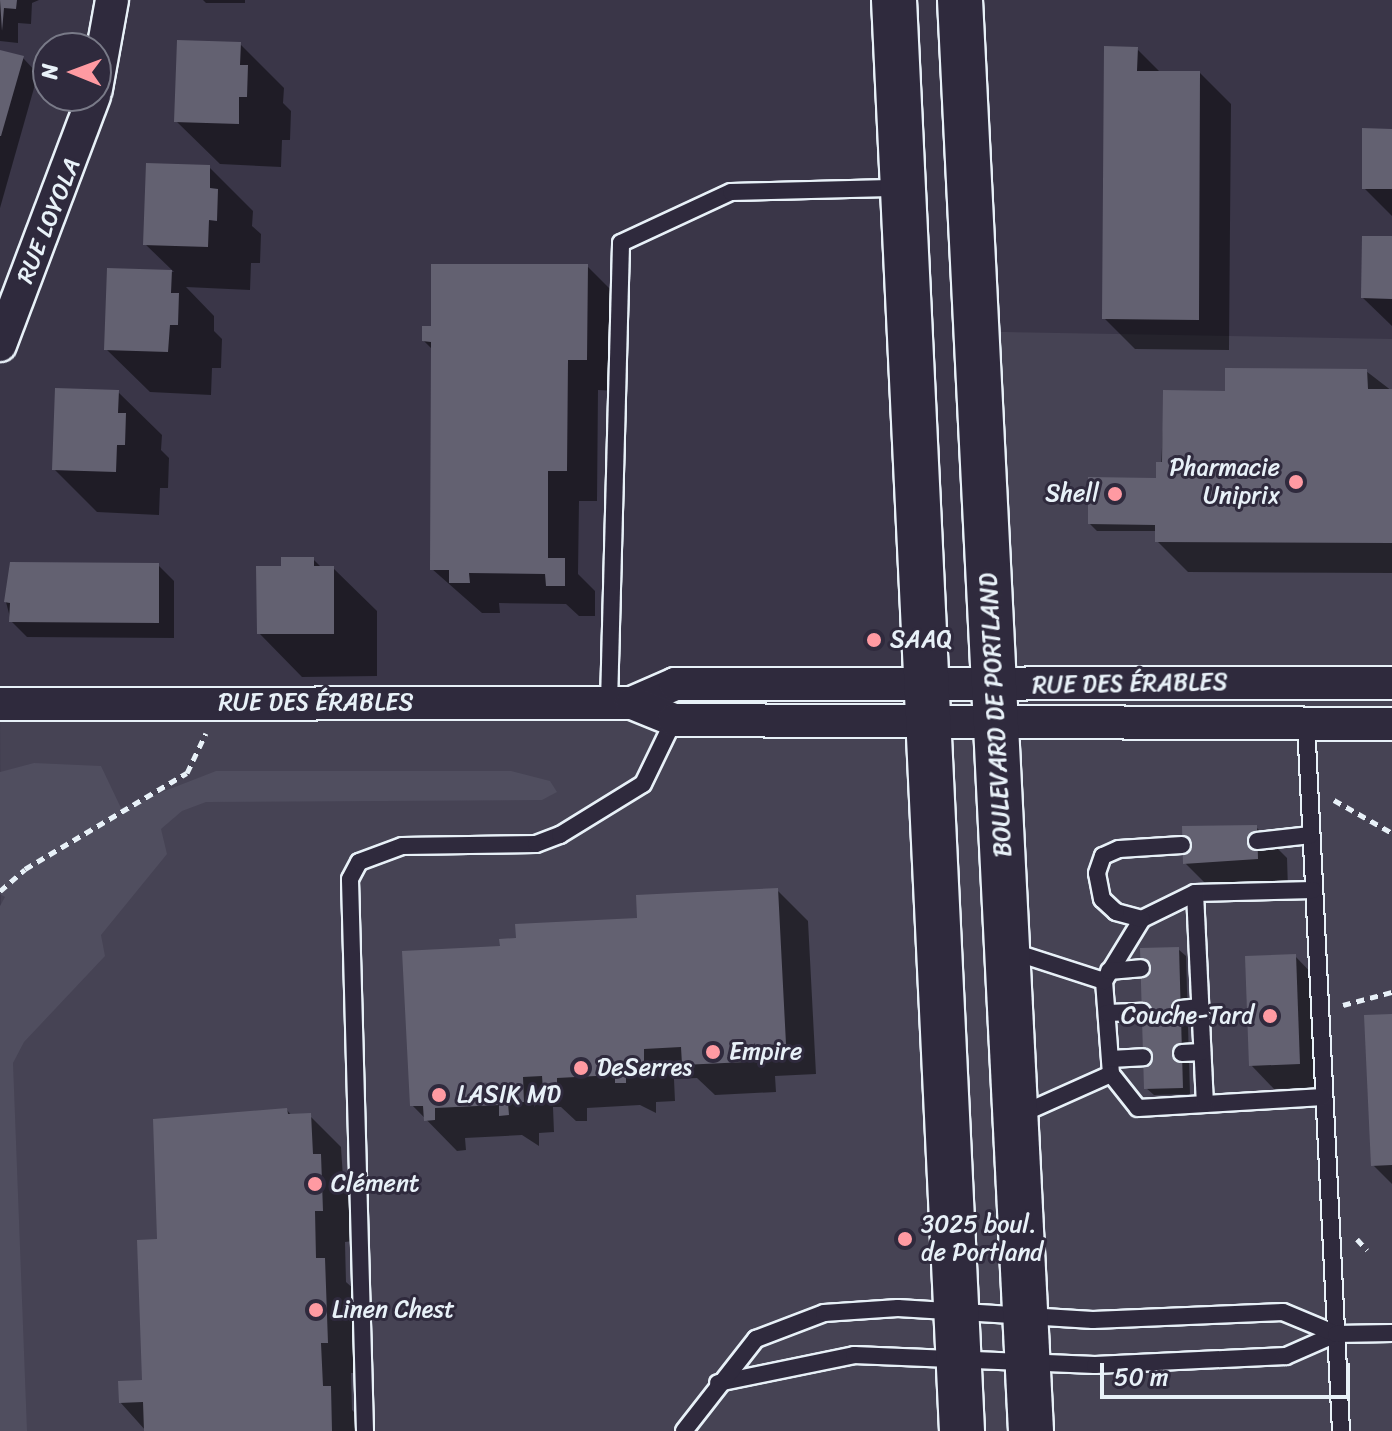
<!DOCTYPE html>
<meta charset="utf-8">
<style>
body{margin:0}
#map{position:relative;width:1392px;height:1431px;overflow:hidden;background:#3a3648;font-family:Sriracha,sans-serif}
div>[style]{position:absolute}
.built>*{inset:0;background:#464354}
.green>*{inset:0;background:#504e5f}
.shadow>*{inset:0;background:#0007}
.building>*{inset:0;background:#636171}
.path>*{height:5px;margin-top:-2.5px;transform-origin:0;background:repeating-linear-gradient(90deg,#e8f1f8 0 8px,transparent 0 14px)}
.roads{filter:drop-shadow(2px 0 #e8f1f8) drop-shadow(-2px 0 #e8f1f8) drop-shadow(0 2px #e8f1f8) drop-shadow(0 -2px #e8f1f8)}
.lane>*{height:16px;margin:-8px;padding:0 8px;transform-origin:8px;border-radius:8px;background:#2f2a3d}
.street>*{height:32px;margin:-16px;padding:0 16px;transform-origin:16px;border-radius:16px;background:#2f2a3d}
.secondary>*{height:44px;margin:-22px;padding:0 22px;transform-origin:22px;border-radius:22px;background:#2f2a3d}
.dots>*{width:22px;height:22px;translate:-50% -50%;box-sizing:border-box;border:4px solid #2f2a3d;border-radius:50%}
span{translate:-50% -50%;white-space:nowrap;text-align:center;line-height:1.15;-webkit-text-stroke:6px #2f2a3d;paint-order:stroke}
.street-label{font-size:24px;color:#e8f1f8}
.poi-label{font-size:24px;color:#e8f1f8}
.right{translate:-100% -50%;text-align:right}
.left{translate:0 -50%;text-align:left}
.north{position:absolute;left:32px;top:32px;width:80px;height:80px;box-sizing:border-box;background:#2f2a3d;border:2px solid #797a88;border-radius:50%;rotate:271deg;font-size:22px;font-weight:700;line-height:32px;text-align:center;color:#e8f1f8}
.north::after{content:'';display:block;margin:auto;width:28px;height:36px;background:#ff9aa2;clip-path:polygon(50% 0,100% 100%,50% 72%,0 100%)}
.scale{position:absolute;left:1100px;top:1363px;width:250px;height:36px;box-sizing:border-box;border:4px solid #e8f1f8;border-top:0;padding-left:10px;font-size:24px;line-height:28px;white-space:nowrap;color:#e8f1f8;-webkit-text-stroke:6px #2f2a3d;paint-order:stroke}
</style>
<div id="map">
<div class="built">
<i style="clip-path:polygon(954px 331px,1392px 339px,1392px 1431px,2px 1431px,0 704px,971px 701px)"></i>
</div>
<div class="green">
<i style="clip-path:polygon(34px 763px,101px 766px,121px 808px,216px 771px,511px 771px,550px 781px,557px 792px,542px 800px,206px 802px,182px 811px,161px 829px,167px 854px,101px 935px,105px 956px,24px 1042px,13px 1063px,27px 1431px,0 1431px,0 906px,5px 897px,0 894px,0 772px)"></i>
</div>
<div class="shadow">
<i style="clip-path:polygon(0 0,39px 0,32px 3px,31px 24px,18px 23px,18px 43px,0 41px)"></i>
<i style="clip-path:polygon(203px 0,245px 0,245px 3px,206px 3px)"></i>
<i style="clip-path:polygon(240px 44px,284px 88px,283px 103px,291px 111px,290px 140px,282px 140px,281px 167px,220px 164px,176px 121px)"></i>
<i style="clip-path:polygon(1137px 49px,1161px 73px,1200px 73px,1231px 104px,1229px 350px,1135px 349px,1104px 318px)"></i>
<i style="clip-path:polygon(0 52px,23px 58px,38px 74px,0 208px)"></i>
<i style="clip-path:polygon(1392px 131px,1392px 216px,1364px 188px)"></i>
<i style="clip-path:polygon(209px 167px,253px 211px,252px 226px,261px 234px,260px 263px,251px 263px,250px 290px,186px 287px,214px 316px,214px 331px,222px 339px,221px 368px,212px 368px,211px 395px,150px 392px,106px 349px,109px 270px,174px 272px,145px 244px)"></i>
<i style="clip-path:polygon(1392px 238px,1392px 326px,1363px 298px)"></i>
<i style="clip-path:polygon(587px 266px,618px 297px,618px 391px,598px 390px,597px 501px,579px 501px,578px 574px,595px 591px,595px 616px,579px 616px,566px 604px,499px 603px,500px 613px,482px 613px,432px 569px,433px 350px,424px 341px,433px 328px)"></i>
<i style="clip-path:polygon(1366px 371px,1392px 391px,1392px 573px,1188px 572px,1157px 541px,1158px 531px,1097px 531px,1090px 524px,1160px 485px,1165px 392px,1227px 393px)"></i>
<i style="clip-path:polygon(118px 392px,162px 435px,161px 450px,169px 458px,168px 488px,160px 488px,159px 515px,97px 512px,54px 469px)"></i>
<i style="clip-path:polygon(313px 559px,322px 568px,333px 568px,377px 611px,377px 676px,302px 677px,259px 633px,283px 568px)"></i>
<i style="clip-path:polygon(158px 565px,174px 581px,174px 638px,27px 637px,11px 621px,6px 602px)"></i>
<i style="clip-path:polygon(1256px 827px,1287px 858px,1288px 889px,1216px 894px,1185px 863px)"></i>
<i style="clip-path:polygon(777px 890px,808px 921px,816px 1074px,775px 1076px,776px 1092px,715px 1095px,697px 1078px,674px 1079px,675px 1101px,656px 1102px,656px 1113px,640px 1105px,587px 1108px,587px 1121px,576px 1121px,561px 1107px,553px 1107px,554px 1132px,539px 1133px,539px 1146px,522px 1135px,465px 1138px,466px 1150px,457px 1151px,412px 1105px,502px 948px)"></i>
<i style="clip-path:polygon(1178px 949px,1186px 956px,1190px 1094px,1154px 1095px,1146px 1088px)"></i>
<i style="clip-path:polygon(1295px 956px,1318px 980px,1322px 1087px,1274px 1089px,1251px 1065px)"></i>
<i style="clip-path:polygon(1392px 1016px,1392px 1184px,1373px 1165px)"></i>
<i style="clip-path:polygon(287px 1110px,292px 1116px,310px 1116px,341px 1147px,343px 1178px,351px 1187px,353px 1241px,345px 1242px,346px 1282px,356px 1291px,358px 1373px,351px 1373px,352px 1410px,361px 1419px,361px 1431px,146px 1431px,120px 1402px,144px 1382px,160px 1241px)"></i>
</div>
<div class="building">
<i style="clip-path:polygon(0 0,17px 0,16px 9px,4px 8px,2px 31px)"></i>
<i style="clip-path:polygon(177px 40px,241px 42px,240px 65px,248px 65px,247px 97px,239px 97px,239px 124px,174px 122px)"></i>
<i style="clip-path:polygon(1104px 46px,1138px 47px,1137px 71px,1200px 71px,1199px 320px,1102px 319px)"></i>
<i style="clip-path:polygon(0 50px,24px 56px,1px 136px,0 136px)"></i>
<i style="clip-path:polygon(1362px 128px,1392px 129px,1392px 189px,1362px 189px)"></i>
<i style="clip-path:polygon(146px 163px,210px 165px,210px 188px,218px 189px,217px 221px,209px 220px,208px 247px,143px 245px)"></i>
<i style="clip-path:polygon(1362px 236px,1392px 236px,1392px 299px,1361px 298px)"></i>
<i style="clip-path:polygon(431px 264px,588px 264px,587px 360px,568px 360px,567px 471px,548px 471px,548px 558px,565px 558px,565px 586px,546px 586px,545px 574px,469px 573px,470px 583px,449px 583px,449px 570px,430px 570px,431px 342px,422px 341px,422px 326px,431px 326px)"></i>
<i style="clip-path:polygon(107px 268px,172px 270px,171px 293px,179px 293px,178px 325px,170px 325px,168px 352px,104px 350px)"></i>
<i style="clip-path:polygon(1225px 368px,1367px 369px,1368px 389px,1392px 389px,1392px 543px,1155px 542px,1155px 525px,1088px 524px,1088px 477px,1156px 478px,1156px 462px,1162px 462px,1163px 390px,1225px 391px)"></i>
<i style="clip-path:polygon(55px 388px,119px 390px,118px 413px,126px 413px,125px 445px,117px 445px,116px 472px,52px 470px)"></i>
<i style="clip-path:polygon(281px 557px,314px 557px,314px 566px,334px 566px,334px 634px,257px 634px,256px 566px,281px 566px)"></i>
<i style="clip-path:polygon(10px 562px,159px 563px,159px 623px,9px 622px,10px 603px,4px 602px)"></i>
<i style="clip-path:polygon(1257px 825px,1258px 859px,1183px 864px,1182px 826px)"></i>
<i style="clip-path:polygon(778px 888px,786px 1044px,745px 1046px,746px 1062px,682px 1065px,681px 1047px,644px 1049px,644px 1071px,626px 1072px,626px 1083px,615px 1083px,615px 1075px,557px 1078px,557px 1090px,543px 1091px,542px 1076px,523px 1077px,524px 1102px,508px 1103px,509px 1115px,499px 1116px,499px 1105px,435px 1108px,435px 1120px,424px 1121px,423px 1106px,410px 1106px,402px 951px,500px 946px,499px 939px,516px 938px,515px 924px,637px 918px,636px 895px)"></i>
<i style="clip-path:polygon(1179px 947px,1183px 1088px,1144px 1089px,1140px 948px)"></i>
<i style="clip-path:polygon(1296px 954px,1300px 1064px,1249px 1066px,1245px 956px)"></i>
<i style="clip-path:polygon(1392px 1014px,1392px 1165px,1371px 1166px,1364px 1015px)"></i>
<i style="clip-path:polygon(287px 1108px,288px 1114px,311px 1113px,313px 1154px,321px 1154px,323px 1211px,315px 1211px,316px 1258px,325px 1258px,328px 1343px,321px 1343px,323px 1386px,331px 1386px,332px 1431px,144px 1431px,143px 1402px,119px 1403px,118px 1381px,142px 1380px,137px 1240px,157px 1239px,153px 1119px)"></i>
</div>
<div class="path">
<i style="left:1334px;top:800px;width:67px;rotate:29.6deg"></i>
<i style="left:0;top:891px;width:33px;rotate:-41deg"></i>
<i style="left:25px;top:869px;width:188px;rotate:-30.7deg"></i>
<i style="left:187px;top:773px;width:44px;rotate:-64.6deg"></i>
<i style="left:1343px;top:1005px;width:51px;rotate:-14.9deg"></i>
<i style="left:1357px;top:1239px;width:15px;rotate:48deg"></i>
</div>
<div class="roads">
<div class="lane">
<i style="left:609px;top:703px;width:460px;rotate:-88.5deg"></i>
<i style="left:621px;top:243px;width:121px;rotate:-24.9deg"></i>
<i style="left:731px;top:192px;width:169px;rotate:-1.4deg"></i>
<i style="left:1306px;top:723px;width:709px;rotate:87.17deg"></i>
<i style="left:1257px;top:841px;width:54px;rotate:-6.3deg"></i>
<i style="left:1313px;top:890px;width:118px;rotate:178.5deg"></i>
<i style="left:1195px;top:893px;width:59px;rotate:153.9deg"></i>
<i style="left:1142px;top:919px;width:73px;rotate:121.5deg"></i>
<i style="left:1104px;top:981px;width:93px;rotate:85.7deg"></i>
<i style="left:1111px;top:1074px;width:43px;rotate:51.5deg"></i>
<i style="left:1138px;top:1108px;width:186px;rotate:-3.4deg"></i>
<i style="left:1195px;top:893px;width:211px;rotate:87.3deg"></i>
<i style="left:1142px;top:919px;width:27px;rotate:-165deg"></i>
<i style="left:1116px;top:912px;width:19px;rotate:-137deg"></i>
<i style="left:1102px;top:899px;width:26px;rotate:-101deg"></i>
<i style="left:1097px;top:873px;width:18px;rotate:-71deg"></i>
<i style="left:1103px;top:856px;width:17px;rotate:-24deg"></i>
<i style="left:1119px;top:849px;width:63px;rotate:-3.6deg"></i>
<i style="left:1011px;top:951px;width:98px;rotate:17.9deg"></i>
<i style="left:1109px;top:971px;width:32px;rotate:-5deg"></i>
<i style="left:1181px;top:1009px;width:19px;rotate:-6deg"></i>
<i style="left:1107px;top:1013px;width:35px;rotate:-2deg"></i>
<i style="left:1182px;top:1053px;width:20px;rotate:-3deg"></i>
<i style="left:1110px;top:1059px;width:33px;rotate:-3deg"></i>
<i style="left:1017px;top:1116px;width:103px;rotate:-24.1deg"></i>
<i style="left:718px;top:1383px;width:139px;rotate:-11.6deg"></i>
<i style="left:854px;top:1355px;width:241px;rotate:2.4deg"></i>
<i style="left:1095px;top:1365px;width:191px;rotate:-2.7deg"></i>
<i style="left:1286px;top:1356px;width:55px;rotate:-23.7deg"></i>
<i style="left:365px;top:1431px;width:552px;rotate:-91.56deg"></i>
<i style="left:350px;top:879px;width:19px;rotate:-62deg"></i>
<i style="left:359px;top:862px;width:46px;rotate:-20.4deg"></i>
<i style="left:402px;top:846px;width:134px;rotate:-0.9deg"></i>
<i style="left:536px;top:844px;width:26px;rotate:-21deg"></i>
<i style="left:560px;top:835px;width:97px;rotate:-31.6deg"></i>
<i style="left:643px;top:784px;width:71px;rotate:-64.2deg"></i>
<i style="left:684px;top:1431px;width:117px;rotate:-52deg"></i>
<i style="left:756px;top:1339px;width:73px;rotate:-20.9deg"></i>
<i style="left:824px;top:1313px;width:74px;rotate:-3.9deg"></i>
<i style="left:898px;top:1308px;width:195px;rotate:3.5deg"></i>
<i style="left:1093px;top:1320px;width:190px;rotate:-2.4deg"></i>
<i style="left:1283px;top:1312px;width:57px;rotate:22.5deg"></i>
<i style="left:1336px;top:1334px;width:56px;rotate:-1deg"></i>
</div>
<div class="street">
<i style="left:96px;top:89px;width:90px;rotate:-79.8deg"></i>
<i style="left:0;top:345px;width:266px;rotate:-69.3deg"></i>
<i style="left:632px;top:703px;width:47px;rotate:-23.8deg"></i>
<i style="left:675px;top:684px;width:717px;rotate:-0.08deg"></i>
<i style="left:0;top:704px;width:632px;rotate:-0.09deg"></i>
<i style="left:632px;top:703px;width:45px;rotate:22deg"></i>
<i style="left:674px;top:720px;width:718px;rotate:0.32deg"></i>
</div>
<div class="secondary">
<i style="left:894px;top:0;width:1433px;rotate:87.28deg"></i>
<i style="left:960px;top:0;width:1433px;rotate:87.16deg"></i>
</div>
</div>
<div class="dots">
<i style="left:1296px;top:482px;background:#ff9aa2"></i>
<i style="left:1115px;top:494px;background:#ff9aa2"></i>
<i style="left:874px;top:640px;background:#ff9aa2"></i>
<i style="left:1270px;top:1016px;background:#ff9aa2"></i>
<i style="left:713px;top:1052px;background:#ff9aa2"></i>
<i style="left:581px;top:1068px;background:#ff9aa2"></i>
<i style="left:439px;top:1095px;background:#ff9aa2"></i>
<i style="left:315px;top:1184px;background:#ff9aa2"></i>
<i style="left:905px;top:1239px;background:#ff9aa2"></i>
<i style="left:316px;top:1310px;background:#ff9aa2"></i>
</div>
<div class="street-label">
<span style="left:49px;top:221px;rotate:-68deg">RUE LOYOLA</span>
<span style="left:1130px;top:684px;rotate:-1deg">RUE DES ÉRABLES</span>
<span style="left:316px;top:703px">RUE DES ÉRABLES</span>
<span style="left:996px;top:715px;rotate:-93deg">BOULEVARD DE PORTLAND</span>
</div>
<div class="poi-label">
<span class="right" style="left:1280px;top:482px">Pharmacie<br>Uniprix</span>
<span class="right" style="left:1099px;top:494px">Shell</span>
<span class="left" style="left:890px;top:640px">SAAQ</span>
<span class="right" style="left:1254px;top:1016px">Couche-Tard</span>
<span class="left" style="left:729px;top:1052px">Empire</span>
<span class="left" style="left:597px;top:1068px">DeSerres</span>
<span class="left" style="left:457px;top:1095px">LASIK MD</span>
<span class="left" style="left:331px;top:1184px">Clément</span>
<span class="left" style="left:921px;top:1239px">3025 boul.<br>de Portland</span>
<span class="left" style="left:332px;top:1310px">Linen Chest</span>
</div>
<div class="north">N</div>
<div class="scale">50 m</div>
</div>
